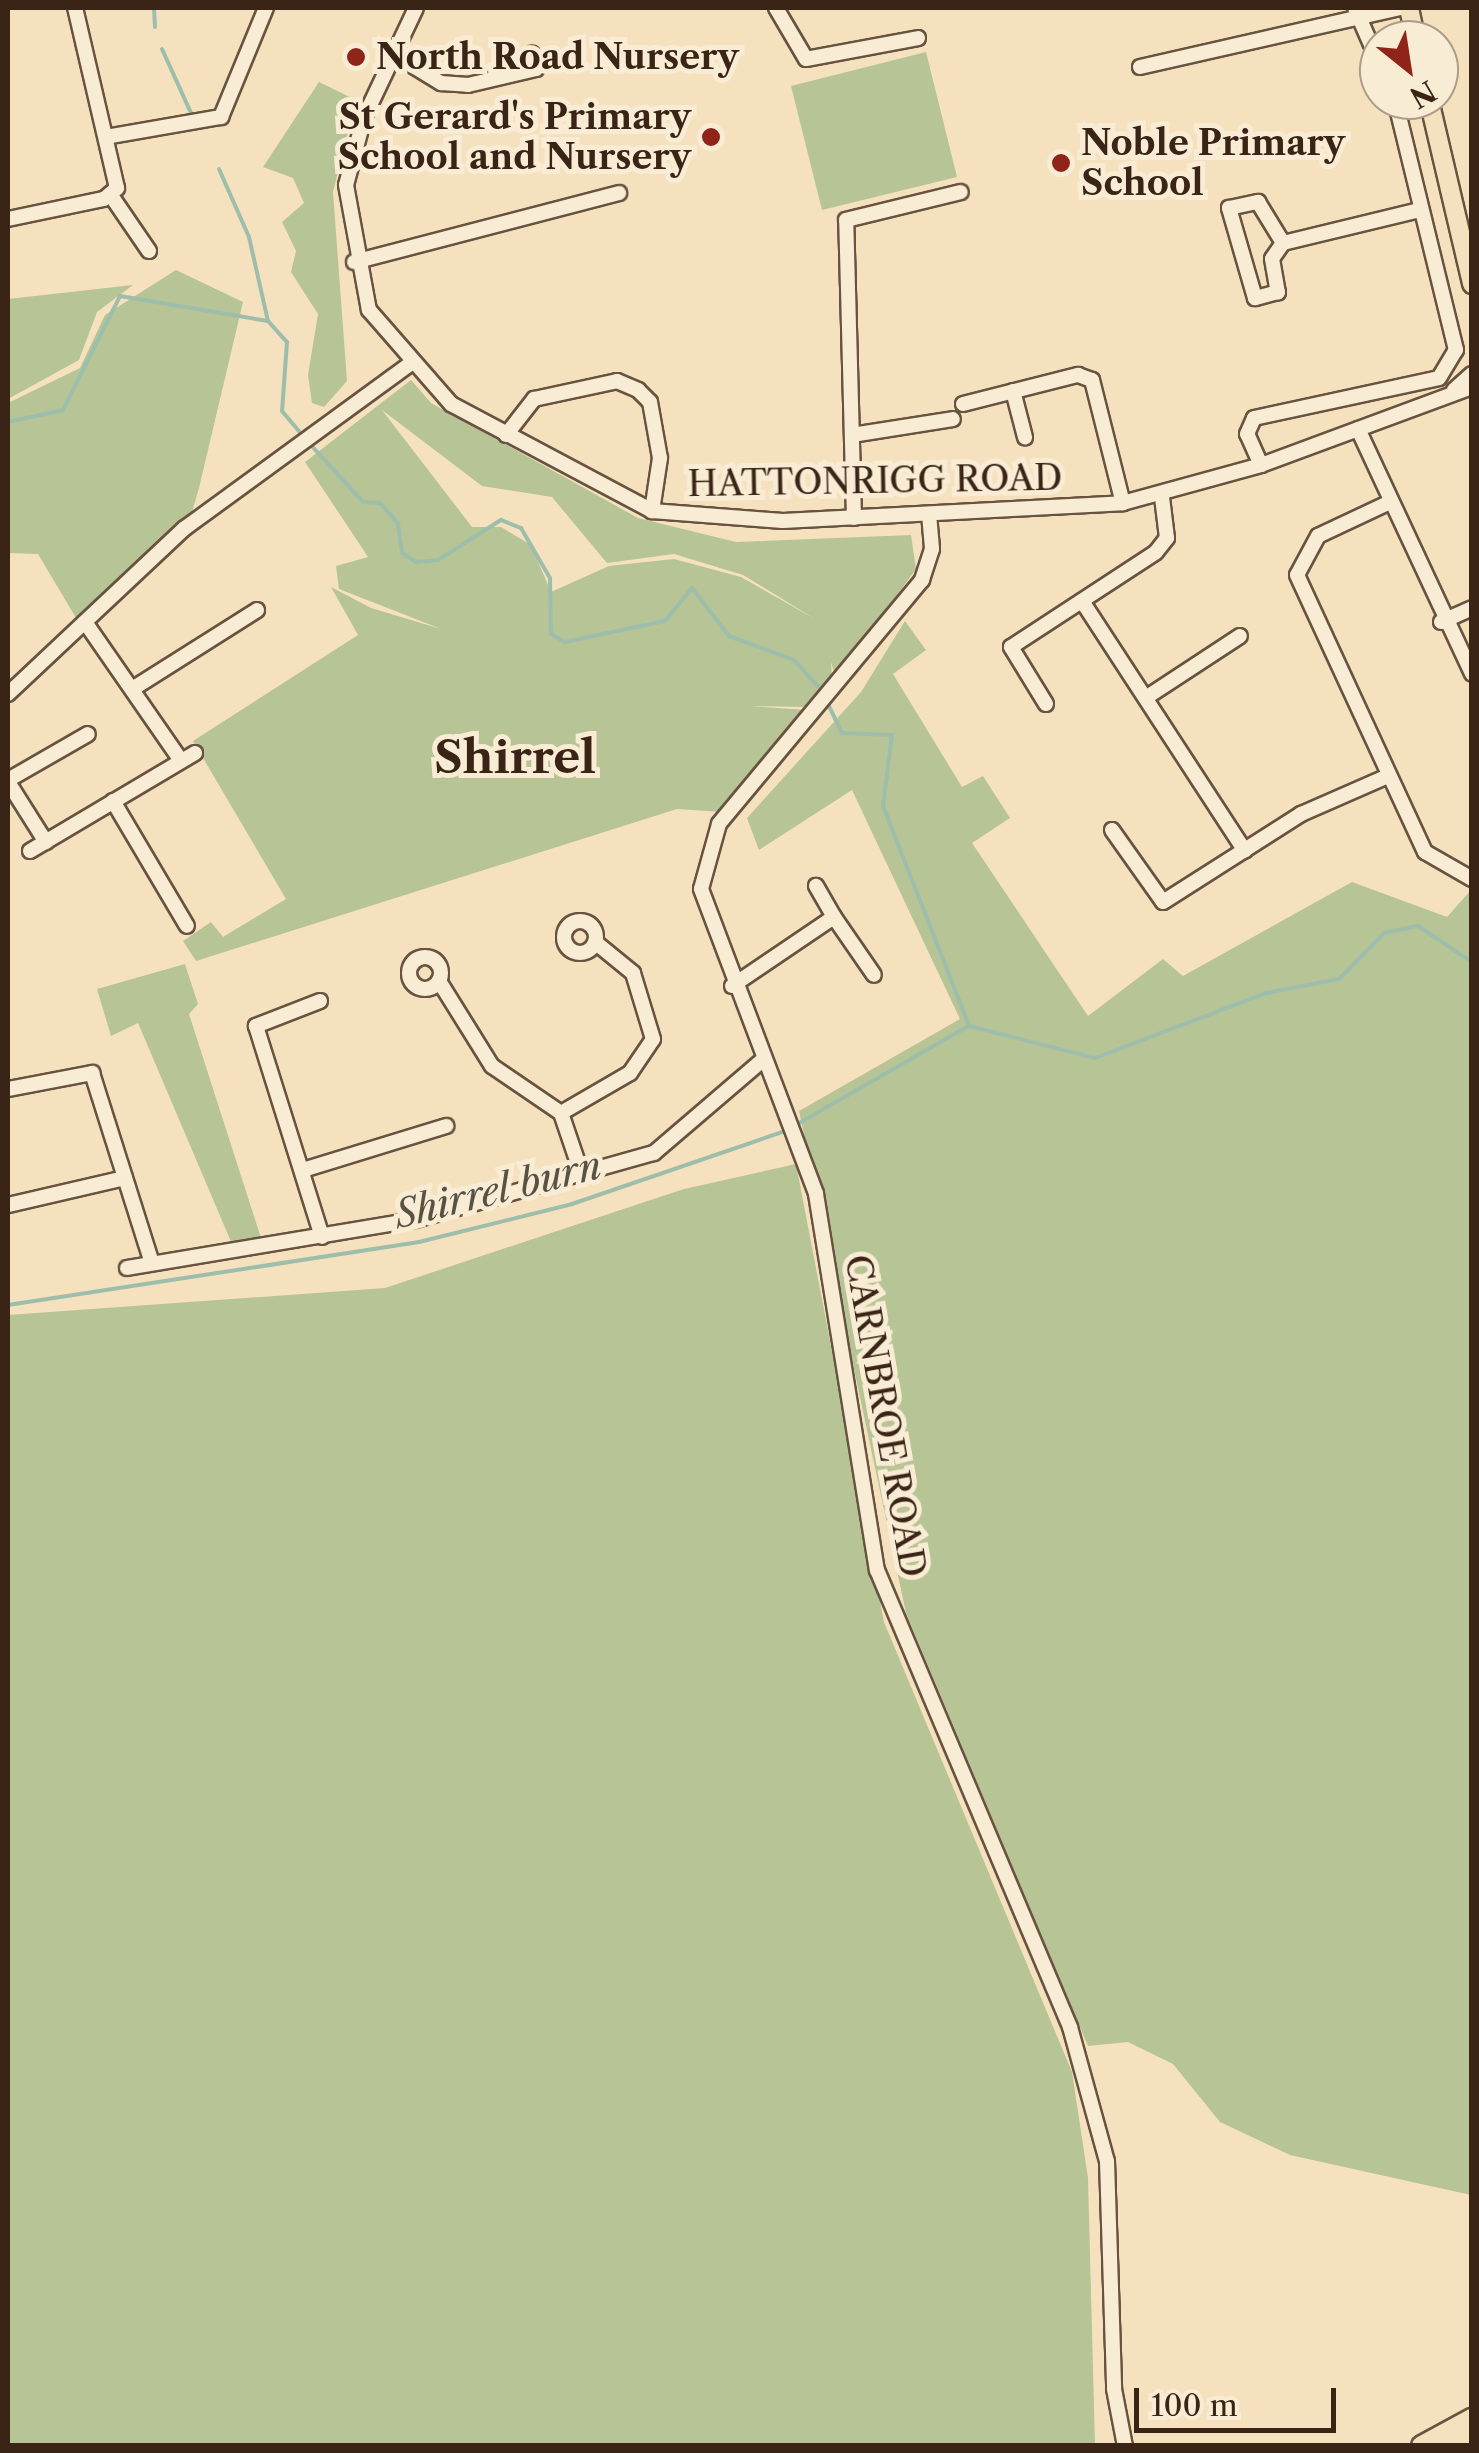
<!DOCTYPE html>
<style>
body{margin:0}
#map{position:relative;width:1479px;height:2453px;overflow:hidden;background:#f6e1be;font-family:"Libre Caslon Text",serif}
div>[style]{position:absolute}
.green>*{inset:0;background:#b7c495}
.stream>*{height:4px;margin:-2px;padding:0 2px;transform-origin:2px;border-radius:2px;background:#9ebeac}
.roads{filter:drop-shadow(2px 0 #685340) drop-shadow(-2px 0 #685340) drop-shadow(0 2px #685340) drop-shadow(0 -2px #685340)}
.minor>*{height:14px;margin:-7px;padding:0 7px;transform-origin:7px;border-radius:7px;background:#f9ecd5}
.minor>.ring{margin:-7px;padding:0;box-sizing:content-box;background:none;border:14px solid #f9ecd5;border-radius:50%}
.major>*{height:18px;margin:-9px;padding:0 9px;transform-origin:9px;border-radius:9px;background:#f6e1be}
.highway>*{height:20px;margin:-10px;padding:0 10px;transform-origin:10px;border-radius:10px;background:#f6e1be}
.dots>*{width:28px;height:28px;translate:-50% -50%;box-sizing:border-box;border:5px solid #f9ecd5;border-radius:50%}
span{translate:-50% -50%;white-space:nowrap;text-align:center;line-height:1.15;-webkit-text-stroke:10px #f9ecd5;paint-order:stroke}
.poi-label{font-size:35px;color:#392416;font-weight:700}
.left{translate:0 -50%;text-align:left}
.right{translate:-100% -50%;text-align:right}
.street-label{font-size:35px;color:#392416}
.water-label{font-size:38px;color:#575243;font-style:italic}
.district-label{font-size:45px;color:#392416;font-weight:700}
.frame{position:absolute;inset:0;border:10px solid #392416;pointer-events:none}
.north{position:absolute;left:1359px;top:20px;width:100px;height:100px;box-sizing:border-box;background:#f9ecd5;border:2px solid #ac9c89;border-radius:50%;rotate:150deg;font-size:28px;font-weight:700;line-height:40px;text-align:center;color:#392416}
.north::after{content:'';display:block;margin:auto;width:35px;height:45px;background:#8f2418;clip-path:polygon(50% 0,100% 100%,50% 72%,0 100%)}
.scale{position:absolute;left:1134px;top:2388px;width:202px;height:45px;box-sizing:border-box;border:5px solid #392416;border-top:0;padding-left:12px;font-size:30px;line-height:35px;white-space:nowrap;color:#392416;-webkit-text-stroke:8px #f9ecd5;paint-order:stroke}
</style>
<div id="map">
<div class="green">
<i style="clip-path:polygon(926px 52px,957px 177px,822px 210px,791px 86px)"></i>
<i style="clip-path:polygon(319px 82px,356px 100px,333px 192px,347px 381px,324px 407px,312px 403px,308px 375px,318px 314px,291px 272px,296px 251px,282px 222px,304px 203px,293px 178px,263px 167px)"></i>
<i style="clip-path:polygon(176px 270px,243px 302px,199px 488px,186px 533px,82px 628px,38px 554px,8px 553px,8px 403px,80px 368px,105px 315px)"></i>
<i style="clip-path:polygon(133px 285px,97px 312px,79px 360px,8px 399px,8px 299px)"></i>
<i style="clip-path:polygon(evenodd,411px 380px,431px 403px,638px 518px,736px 542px,911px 535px,916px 569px,836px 679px,831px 662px,832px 678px,809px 707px,749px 706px,808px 710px,722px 812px,677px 809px,196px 961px,183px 941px,211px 922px,223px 937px,286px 899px,193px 741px,358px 635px,331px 587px,371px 608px,441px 629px,339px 589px,336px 566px,368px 557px,305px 462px,411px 380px,382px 410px,482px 486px,552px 497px,607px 563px,674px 554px,743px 575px,815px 619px,741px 577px,674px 559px,609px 566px,551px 592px,531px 545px,501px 527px,472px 527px,382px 410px)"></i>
<i style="clip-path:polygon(905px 621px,926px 650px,893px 674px,962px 787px,983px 776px,1010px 818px,972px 843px,1088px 1016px,1163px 959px,1183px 976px,1352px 882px,1447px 917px,1471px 890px,1471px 2195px,1290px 2155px,1220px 2122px,1173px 2064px,1128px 2042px,1088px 2046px,906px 1613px,799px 1111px,960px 1019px,852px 790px,759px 850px,747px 818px,861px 692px)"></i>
<i style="clip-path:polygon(185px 964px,198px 1004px,189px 1014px,261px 1238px,232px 1244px,138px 1023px,111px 1036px,97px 989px)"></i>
<i style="clip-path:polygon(796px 1164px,884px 1622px,1072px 2072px,1088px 2178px,1095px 2445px,8px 2446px,8px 1315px,385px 1288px,684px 1189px)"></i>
</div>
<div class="stream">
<i style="left:154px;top:8px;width:19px;rotate:87deg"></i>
<i style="left:162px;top:49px;width:72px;rotate:65.6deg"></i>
<i style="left:219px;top:169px;width:74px;rotate:66.2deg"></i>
<i style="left:249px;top:237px;width:86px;rotate:77.3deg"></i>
<i style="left:8px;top:422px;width:56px;rotate:-12.3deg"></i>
<i style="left:63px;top:410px;width:127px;rotate:-63.4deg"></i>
<i style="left:120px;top:296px;width:150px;rotate:9.6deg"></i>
<i style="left:268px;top:321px;width:28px;rotate:48deg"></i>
<i style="left:287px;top:342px;width:69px;rotate:94.1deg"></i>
<i style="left:282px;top:411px;width:31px;rotate:50deg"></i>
<i style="left:308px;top:442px;width:81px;rotate:47.5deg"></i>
<i style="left:363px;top:502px;width:17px;rotate:3deg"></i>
<i style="left:380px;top:503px;width:28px;rotate:49deg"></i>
<i style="left:398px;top:524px;width:29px;rotate:82deg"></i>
<i style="left:402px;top:553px;width:17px;rotate:33deg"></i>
<i style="left:416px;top:562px;width:22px;rotate:-5deg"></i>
<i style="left:438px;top:560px;width:75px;rotate:-32.4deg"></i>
<i style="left:501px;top:520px;width:22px;rotate:22deg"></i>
<i style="left:521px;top:528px;width:58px;rotate:59.9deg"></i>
<i style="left:550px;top:578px;width:56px;rotate:89deg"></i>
<i style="left:551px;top:634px;width:16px;rotate:30deg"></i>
<i style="left:565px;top:642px;width:102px;rotate:-11.9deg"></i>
<i style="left:665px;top:621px;width:43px;rotate:-50.7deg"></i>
<i style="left:692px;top:588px;width:61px;rotate:52.4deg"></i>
<i style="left:729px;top:636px;width:69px;rotate:20.3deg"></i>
<i style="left:794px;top:660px;width:42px;rotate:47.9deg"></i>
<i style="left:826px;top:700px;width:37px;rotate:64deg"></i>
<i style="left:842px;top:733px;width:50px;rotate:2.3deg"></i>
<i style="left:892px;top:735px;width:72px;rotate:97.2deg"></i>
<i style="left:883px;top:806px;width:236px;rotate:68.6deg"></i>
<i style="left:969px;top:1026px;width:130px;rotate:14.3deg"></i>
<i style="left:1095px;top:1058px;width:183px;rotate:-20.8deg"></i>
<i style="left:1266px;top:993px;width:74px;rotate:-10.9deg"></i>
<i style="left:1339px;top:979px;width:64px;rotate:-45.6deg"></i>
<i style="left:1384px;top:933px;width:35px;rotate:-12deg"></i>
<i style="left:1418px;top:926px;width:65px;rotate:33.7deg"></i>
<i style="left:794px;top:1126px;width:199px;rotate:-29.8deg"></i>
<i style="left:8px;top:1305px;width:416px;rotate:-8.7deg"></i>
<i style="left:419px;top:1242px;width:158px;rotate:-13.9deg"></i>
<i style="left:572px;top:1204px;width:225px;rotate:-18.9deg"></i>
</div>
<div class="roads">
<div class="minor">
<i style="left:416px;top:8px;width:122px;rotate:115.3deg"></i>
<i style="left:364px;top:118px;width:69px;rotate:105deg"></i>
<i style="left:346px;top:185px;width:127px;rotate:79.6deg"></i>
<i style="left:369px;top:310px;width:125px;rotate:48.9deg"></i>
<i style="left:451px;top:404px;width:228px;rotate:28deg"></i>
<i style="left:652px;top:511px;width:131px;rotate:4.4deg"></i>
<i style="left:783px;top:521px;width:340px;rotate:-3deg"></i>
<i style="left:1123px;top:503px;width:143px;rotate:-15.4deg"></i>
<i style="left:1261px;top:465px;width:225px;rotate:-20.3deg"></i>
<i style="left:776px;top:8px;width:59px;rotate:59.5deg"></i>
<i style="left:806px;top:59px;width:114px;rotate:-10.6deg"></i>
<i style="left:1355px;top:8px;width:60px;rotate:66.4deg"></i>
<i style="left:397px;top:56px;width:52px;rotate:31.5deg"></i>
<i style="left:441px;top:83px;width:27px;rotate:4deg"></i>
<i style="left:468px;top:85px;width:70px;rotate:-13.2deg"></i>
<i style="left:536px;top:69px;width:16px;rotate:-105deg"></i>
<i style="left:1140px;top:67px;width:267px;rotate:-12.8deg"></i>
<i style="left:106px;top:137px;width:117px;rotate:-9.9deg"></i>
<i style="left:221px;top:117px;width:118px;rotate:-67.6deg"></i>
<i style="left:110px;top:194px;width:69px;rotate:55.6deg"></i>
<i style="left:1258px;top:202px;width:48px;rotate:58.6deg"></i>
<i style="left:1283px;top:243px;width:19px;rotate:125deg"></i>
<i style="left:1272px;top:259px;width:34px;rotate:80deg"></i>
<i style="left:1278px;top:292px;width:24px;rotate:165deg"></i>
<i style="left:1255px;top:298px;width:94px;rotate:-106.1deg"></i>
<i style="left:1229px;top:208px;width:30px;rotate:-12deg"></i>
<i style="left:8px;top:219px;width:98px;rotate:-11.8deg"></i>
<i style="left:104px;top:199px;width:17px;rotate:-40deg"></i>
<i style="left:117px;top:188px;width:185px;rotate:-103.1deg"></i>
<i style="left:1283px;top:243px;width:140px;rotate:-13.6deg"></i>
<i style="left:354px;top:262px;width:274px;rotate:-14.6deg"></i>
<i style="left:1454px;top:390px;width:24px;rotate:-42deg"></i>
<i style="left:1013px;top:391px;width:48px;rotate:75.4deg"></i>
<i style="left:963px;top:404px;width:119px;rotate:-14.2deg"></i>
<i style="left:1078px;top:375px;width:15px;rotate:20deg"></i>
<i style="left:1092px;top:380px;width:127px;rotate:75.9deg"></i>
<i style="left:1358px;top:429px;width:270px;rotate:65deg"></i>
<i style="left:506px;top:435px;width:46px;rotate:-52.1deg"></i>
<i style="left:534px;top:399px;width:85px;rotate:-12.2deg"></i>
<i style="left:617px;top:381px;width:23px;rotate:23deg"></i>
<i style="left:638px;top:390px;width:17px;rotate:45deg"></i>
<i style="left:650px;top:402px;width:57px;rotate:79.9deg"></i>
<i style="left:660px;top:458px;width:54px;rotate:98.6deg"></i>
<i style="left:852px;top:435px;width:102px;rotate:-9deg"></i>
<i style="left:1261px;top:465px;width:34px;rotate:-114deg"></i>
<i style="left:1247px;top:434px;width:17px;rotate:-66deg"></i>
<i style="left:1254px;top:418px;width:189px;rotate:-12.2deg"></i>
<i style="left:1439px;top:378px;width:33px;rotate:-59deg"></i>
<i style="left:1456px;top:350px;width:257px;rotate:-103.7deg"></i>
<i style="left:1388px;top:503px;width:77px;rotate:154.8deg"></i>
<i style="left:1318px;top:536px;width:44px;rotate:118.3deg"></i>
<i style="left:1297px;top:575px;width:305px;rotate:65.2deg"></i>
<i style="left:1425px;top:852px;width:54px;rotate:29.9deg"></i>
<i style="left:929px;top:514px;width:35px;rotate:85deg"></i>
<i style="left:932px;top:549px;width:33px;rotate:108deg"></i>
<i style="left:922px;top:580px;width:317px;rotate:129.8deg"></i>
<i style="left:719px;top:824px;width:67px;rotate:105.5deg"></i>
<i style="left:701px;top:889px;width:326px;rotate:69.3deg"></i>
<i style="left:816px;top:1194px;width:381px;rotate:80.8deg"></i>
<i style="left:877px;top:1570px;width:496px;rotate:67.1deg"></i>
<i style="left:1070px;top:2027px;width:139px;rotate:74.6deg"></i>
<i style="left:1107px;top:2161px;width:228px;rotate:88.2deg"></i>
<i style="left:1114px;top:2389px;width:58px;rotate:79.1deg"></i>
<i style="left:854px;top:518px;width:298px;rotate:-91.5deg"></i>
<i style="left:846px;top:220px;width:118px;rotate:-13.7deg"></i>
<i style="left:1082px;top:601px;width:298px;rotate:56.9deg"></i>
<i style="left:85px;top:622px;width:167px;rotate:55.3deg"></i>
<i style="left:1441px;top:622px;width:34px;rotate:-24deg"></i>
<i style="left:137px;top:686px;width:142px;rotate:-32.3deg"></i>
<i style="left:8px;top:694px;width:243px;rotate:-43.2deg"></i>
<i style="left:185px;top:528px;width:278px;rotate:-36.1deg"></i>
<i style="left:1147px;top:697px;width:111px;rotate:-33.3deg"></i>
<i style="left:1046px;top:704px;width:67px;rotate:-121.6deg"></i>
<i style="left:1011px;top:647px;width:173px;rotate:-33.2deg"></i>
<i style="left:1156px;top:552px;width:18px;rotate:-52deg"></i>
<i style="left:1167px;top:538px;width:41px;rotate:-97deg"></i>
<i style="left:8px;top:780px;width:92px;rotate:-29.9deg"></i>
<i style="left:8px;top:782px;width:71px;rotate:57.7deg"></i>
<i style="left:113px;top:801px;width:145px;rotate:59.4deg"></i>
<i style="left:1112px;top:830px;width:88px;rotate:54.7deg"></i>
<i style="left:1163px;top:902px;width:164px;rotate:-32.5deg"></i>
<i style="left:1301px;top:814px;width:95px;rotate:-23.6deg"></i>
<i style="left:30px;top:851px;width:192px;rotate:-30.7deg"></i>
<i style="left:834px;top:917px;width:70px;rotate:55.4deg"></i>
<i class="ring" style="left:564px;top:921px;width:18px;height:18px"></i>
<i class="ring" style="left:409px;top:957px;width:18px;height:18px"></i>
<i style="left:439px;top:981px;width:100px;rotate:58.1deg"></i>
<i style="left:492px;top:1066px;width:83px;rotate:34.3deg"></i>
<i style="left:732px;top:986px;width:123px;rotate:-34.1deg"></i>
<i style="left:834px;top:917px;width:36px;rotate:-120deg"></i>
<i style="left:320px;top:1001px;width:69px;rotate:158.7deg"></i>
<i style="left:256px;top:1026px;width:221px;rotate:72.6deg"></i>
<i style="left:8px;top:1089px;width:86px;rotate:-10.8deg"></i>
<i style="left:92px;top:1073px;width:199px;rotate:72.5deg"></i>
<i style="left:303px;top:1170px;width:150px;rotate:-17.1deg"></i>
<i style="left:582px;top:1175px;width:65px;rotate:-108.7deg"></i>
<i style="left:561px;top:1113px;width:80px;rotate:-30.1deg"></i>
<i style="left:630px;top:1073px;width:41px;rotate:-55.9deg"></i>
<i style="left:653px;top:1039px;width:69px;rotate:-106.9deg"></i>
<i style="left:633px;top:973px;width:49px;rotate:-140.8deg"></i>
<i style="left:8px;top:1205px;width:120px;rotate:-13deg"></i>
<i style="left:127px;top:1268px;width:292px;rotate:-9.5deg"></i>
<i style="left:415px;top:1220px;width:248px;rotate:-15.7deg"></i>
<i style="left:654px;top:1153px;width:140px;rotate:-40.6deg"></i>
</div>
<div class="major">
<i style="left:1409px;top:8px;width:33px;rotate:78deg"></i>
<i style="left:1429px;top:100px;width:189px;rotate:76.8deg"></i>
</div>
<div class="highway">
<i style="left:1422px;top:2446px;width:57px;rotate:-28.4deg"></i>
<i style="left:1452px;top:2446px;width:22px;rotate:-27deg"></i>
</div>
</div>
<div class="dots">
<i style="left:356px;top:57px;background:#8f2418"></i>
<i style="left:711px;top:137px;background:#8f2418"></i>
<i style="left:1061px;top:163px;background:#8f2418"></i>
</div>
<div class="poi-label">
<span class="left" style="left:376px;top:57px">North Road Nursery</span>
<span class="right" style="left:691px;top:137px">St Gerard's Primary<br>School and Nursery</span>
<span class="left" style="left:1081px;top:163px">Noble Primary<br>School</span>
</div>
<div class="street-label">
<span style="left:875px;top:481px;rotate:-1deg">HATTONRIGG ROAD</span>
<span style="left:885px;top:1416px;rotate:80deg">CARNBROE ROAD</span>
</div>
<div class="water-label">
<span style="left:498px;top:1190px;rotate:-14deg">Shirrel burn</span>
</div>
<div class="district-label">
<span style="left:515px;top:758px">Shirrel</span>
</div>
<div class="frame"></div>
<div class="north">N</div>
<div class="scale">100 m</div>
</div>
